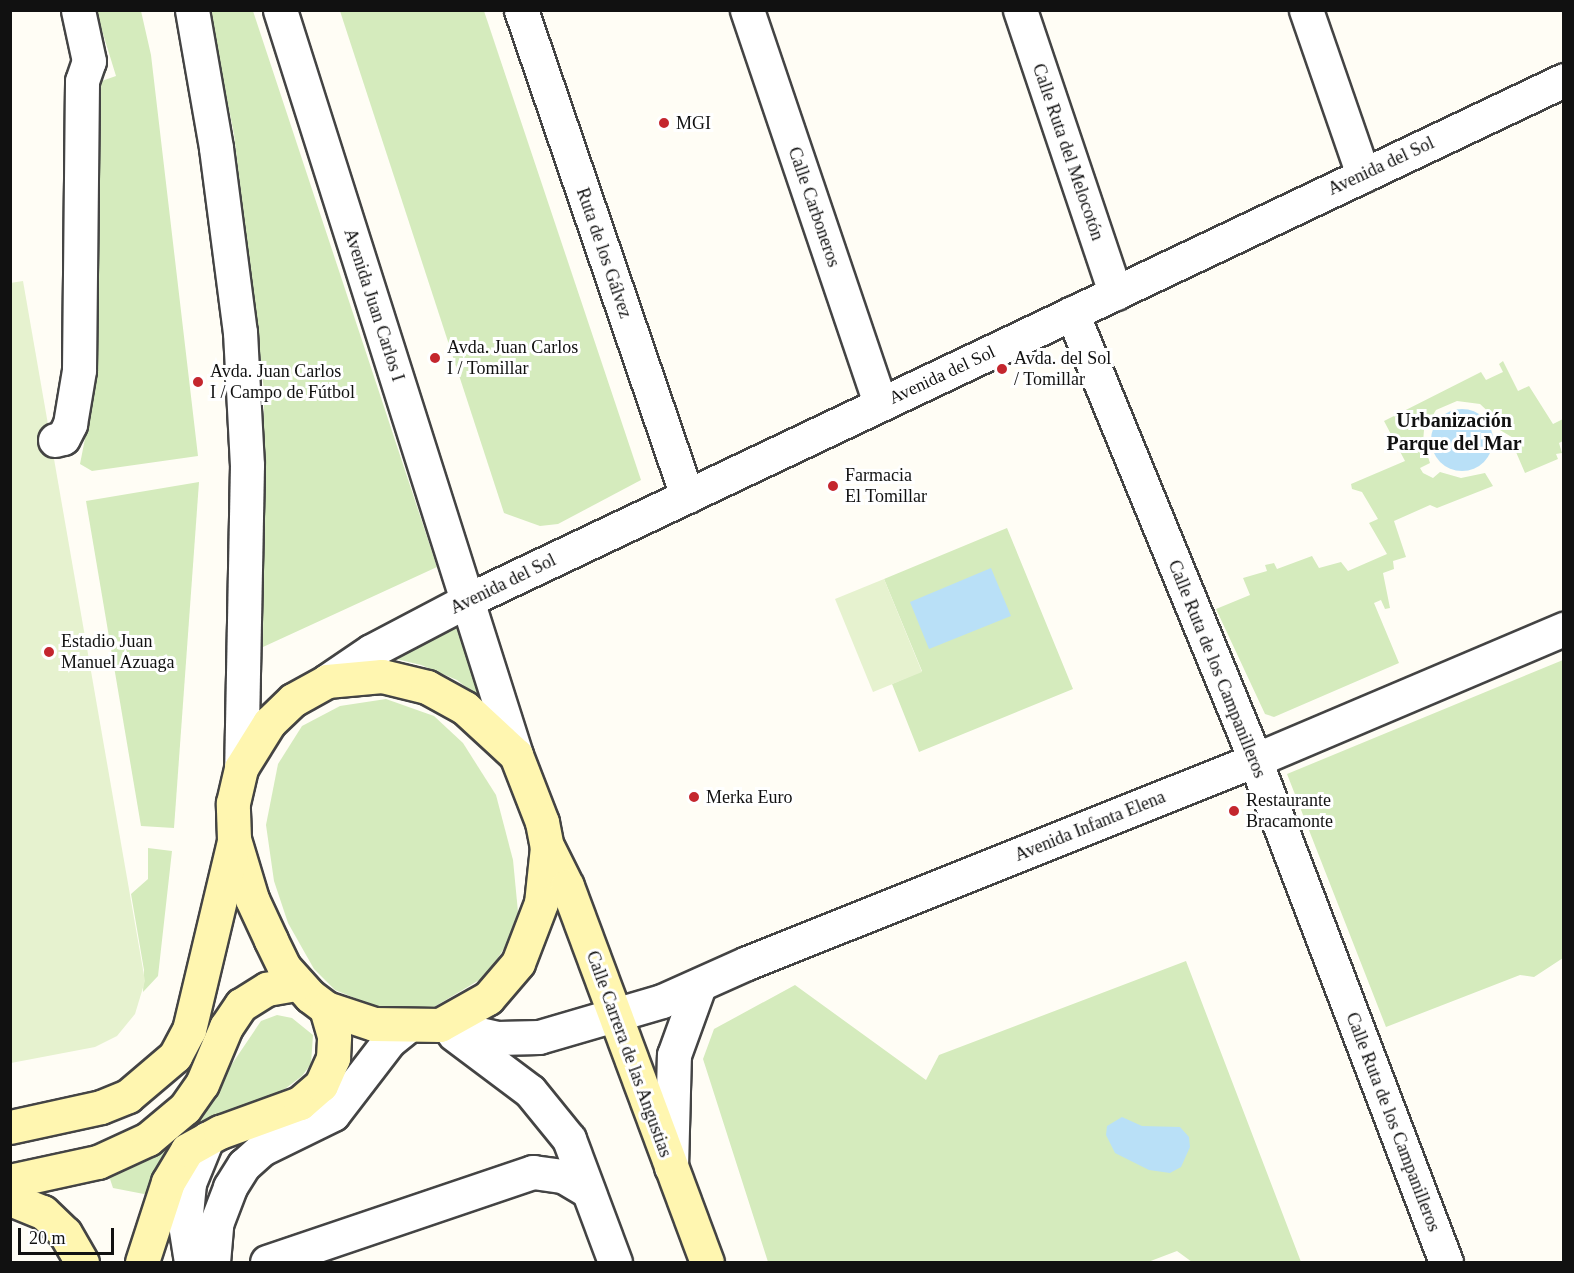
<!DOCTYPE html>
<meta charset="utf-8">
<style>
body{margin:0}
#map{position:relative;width:1574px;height:1273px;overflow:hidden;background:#fffdf5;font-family:Georgia,serif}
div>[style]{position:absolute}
.green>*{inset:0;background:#d5ebbd}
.pitch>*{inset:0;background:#e6f2cf}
.water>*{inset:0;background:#b9e0f7}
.round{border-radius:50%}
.roads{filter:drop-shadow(2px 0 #444) drop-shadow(-2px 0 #444) drop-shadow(0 2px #444) drop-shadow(0 -2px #444)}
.minor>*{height:33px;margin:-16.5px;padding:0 16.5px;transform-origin:16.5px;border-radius:16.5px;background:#fff}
.tertiary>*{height:33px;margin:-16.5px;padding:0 16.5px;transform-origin:16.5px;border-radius:16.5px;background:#fff}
.secondary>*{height:33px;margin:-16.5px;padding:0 16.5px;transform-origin:16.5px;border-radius:16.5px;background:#fff6b0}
.dots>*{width:16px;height:16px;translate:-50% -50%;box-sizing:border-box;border:3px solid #fff;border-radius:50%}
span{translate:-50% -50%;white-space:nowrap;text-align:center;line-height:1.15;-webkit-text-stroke:6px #fff;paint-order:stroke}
.poi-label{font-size:18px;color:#111}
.left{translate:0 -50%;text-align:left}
.street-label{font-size:18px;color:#111}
.neighbourhood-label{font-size:20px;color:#111;font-weight:700}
.frame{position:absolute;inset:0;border:12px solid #111;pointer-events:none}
.scale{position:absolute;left:18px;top:1228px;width:96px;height:27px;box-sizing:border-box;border:3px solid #111;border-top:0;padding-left:8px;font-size:18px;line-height:21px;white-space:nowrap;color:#111;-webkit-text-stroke:4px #fff;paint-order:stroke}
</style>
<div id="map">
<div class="green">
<i style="clip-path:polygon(96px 11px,141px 11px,151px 55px,198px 456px,92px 471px,80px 464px,94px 393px,93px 84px,116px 76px)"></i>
<i style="clip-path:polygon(209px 11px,253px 11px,437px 567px,263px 647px,264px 390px,234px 134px)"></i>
<i style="clip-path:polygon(340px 11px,484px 11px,641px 480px,558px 524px,540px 526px,504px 513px)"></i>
<i style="clip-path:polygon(1503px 361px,1518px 391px,1529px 386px,1553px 424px,1563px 419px,1563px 441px,1559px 443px,1562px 453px,1556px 454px,1558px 459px,1525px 473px,1516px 452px,1515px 439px,1500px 430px,1495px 418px,1480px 404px,1457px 401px,1436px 410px,1424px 430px,1423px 442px,1430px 463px,1420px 468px,1423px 473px,1433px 478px,1440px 472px,1461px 478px,1485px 473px,1493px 486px,1437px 508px,1430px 505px,1394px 521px,1406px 557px,1393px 561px,1394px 569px,1383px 573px,1390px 608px,1385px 609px,1381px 600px,1374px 603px,1399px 663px,1274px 717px,1265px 714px,1216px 609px,1250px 595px,1243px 578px,1267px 571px,1265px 565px,1274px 563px,1277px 569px,1312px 556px,1319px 568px,1341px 562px,1348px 571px,1387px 554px,1369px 523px,1378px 519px,1362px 492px,1352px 489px,1351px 484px,1405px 461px,1384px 421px,1481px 372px,1486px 380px,1503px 372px,1499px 364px)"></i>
<i style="clip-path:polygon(199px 482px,174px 828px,141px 826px,86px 501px)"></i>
<i style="clip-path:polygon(1007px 528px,1073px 689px,919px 752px,892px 684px,922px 671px,884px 579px)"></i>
<i style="clip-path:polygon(461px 624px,487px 704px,457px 680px,421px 665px,388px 657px)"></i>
<i style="clip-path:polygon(1563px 660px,1563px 958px,1534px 977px,1520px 975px,1386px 1027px,1287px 774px)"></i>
<i style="clip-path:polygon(386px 699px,434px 716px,463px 743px,496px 795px,513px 860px,518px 912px,505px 947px,486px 976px,434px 1007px,382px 1009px,335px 990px,314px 969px,288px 923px,274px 881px,266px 825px,278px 764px,302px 726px,340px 706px)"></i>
<i style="clip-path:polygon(148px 848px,172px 851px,158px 976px,143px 992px,144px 970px,131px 894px,148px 879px)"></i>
<i style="clip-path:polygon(1186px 961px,1301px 1262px,1192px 1262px,1177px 1251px,1148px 1262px,768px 1262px,703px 1059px,714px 1029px,795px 985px,926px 1080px,939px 1055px)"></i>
<i style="clip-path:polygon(277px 1015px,292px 1018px,313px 1035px,311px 1064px,302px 1076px,269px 1101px,185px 1135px,162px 1158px,149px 1195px,113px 1188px,106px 1167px,211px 1095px,261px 1021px)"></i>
</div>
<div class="pitch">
<i style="clip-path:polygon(23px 281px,145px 981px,135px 1014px,117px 1036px,95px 1047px,11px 1063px,10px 283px)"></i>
<i style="clip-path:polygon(884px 579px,922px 672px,873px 692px,835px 599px)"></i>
</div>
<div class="water">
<i class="round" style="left:1431px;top:409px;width:62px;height:62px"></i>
<i style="clip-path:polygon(991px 568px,1011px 616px,929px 649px,910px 602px)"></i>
<i style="clip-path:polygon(1122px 1117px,1142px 1126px,1180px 1127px,1189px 1137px,1190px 1147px,1181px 1167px,1170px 1173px,1149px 1170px,1115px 1153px,1106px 1135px,1107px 1126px)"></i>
</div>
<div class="roads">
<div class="minor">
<i style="left:521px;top:10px;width:514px;rotate:71.14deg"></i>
<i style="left:747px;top:10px;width:416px;rotate:71.3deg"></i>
<i style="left:1020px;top:10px;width:299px;rotate:71.4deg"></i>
<i style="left:1306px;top:10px;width:175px;rotate:70.9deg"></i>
<i style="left:1072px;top:313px;width:483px;rotate:67.7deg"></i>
<i style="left:1255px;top:760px;width:537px;rotate:69.17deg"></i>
<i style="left:55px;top:440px;width:8px;rotate:-14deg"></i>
<i style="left:63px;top:438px;width:16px;rotate:-63deg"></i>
<i style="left:70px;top:424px;width:55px;rotate:-80.5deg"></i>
<i style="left:79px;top:370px;width:289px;rotate:-89.4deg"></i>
<i style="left:82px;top:81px;width:21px;rotate:-71deg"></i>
<i style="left:89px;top:61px;width:52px;rotate:-102.2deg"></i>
<i style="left:440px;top:1025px;width:58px;rotate:12.8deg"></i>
<i style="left:497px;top:1038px;width:42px;rotate:-1.4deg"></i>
<i style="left:539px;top:1037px;width:128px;rotate:-16.3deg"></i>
<i style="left:662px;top:1001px;width:93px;rotate:-24.1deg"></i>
<i style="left:747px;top:963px;width:547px;rotate:-21.78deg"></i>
<i style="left:1255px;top:760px;width:336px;rotate:-23deg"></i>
<i style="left:454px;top:1034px;width:95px;rotate:36.9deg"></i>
<i style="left:530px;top:1091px;width:62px;rotate:50.9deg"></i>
<i style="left:569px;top:1139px;width:131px;rotate:69.5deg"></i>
<i style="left:671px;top:1167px;width:112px;rotate:-88.5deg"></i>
<i style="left:674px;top:1055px;width:73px;rotate:-70.1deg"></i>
<i style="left:191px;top:1262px;width:38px;rotate:-99deg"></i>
<i style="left:185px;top:1224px;width:41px;rotate:-84.4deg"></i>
<i style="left:189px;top:1183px;width:48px;rotate:-67.8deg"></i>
<i style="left:213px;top:1262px;width:38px;rotate:-85deg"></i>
<i style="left:216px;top:1224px;width:40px;rotate:-69deg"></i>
<i style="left:230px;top:1187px;width:26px;rotate:-58deg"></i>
<i style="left:244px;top:1165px;width:24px;rotate:-42deg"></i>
<i style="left:262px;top:1149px;width:79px;rotate:-26.2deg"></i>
<i style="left:333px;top:1114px;width:92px;rotate:-52.5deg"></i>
<i style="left:389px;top:1041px;width:22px;rotate:-39deg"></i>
<i style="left:267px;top:1262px;width:281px;rotate:-18.7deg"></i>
<i style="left:533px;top:1172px;width:30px;rotate:8deg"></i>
<i style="left:563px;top:1176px;width:29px;rotate:31deg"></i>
</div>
<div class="tertiary">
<i style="left:192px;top:10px;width:140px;rotate:80.1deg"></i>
<i style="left:216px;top:148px;width:186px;rotate:82.6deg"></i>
<i style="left:240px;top:332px;width:133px;rotate:87deg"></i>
<i style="left:247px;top:465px;width:303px;rotate:91.1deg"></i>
<i style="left:280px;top:10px;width:781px;rotate:72.42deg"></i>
<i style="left:327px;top:681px;width:53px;rotate:-34.3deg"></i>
<i style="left:371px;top:651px;width:110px;rotate:-27.7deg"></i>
<i style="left:468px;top:600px;width:1213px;rotate:-25.38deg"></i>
</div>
<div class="secondary">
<i style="left:382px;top:676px;width:46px;rotate:13.7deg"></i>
<i style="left:427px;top:687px;width:43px;rotate:28.9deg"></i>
<i style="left:465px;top:708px;width:69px;rotate:42.7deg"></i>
<i style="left:516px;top:755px;width:72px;rotate:68.8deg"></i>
<i style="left:542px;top:822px;width:25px;rotate:79deg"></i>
<i style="left:547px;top:847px;width:56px;rotate:96.1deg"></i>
<i style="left:541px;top:903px;width:64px;rotate:111deg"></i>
<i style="left:518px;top:963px;width:46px;rotate:130.6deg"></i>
<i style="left:488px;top:998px;width:55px;rotate:150.6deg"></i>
<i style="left:440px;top:1025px;width:66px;rotate:-179.1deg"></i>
<i style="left:374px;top:1024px;width:51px;rotate:-161.6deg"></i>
<i style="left:326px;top:1008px;width:20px;rotate:-143deg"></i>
<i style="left:310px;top:996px;width:39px;rotate:-132deg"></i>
<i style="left:284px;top:967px;width:30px;rotate:-116deg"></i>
<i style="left:271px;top:940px;width:45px;rotate:-114.9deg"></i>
<i style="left:252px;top:899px;width:63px;rotate:-106.7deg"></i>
<i style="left:234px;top:839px;width:36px;rotate:-92deg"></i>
<i style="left:233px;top:803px;width:36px;rotate:-77deg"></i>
<i style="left:241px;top:768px;width:53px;rotate:-58.1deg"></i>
<i style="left:269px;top:723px;width:33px;rotate:-44deg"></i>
<i style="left:293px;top:700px;width:39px;rotate:-29deg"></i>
<i style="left:327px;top:681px;width:55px;rotate:-5.2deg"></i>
<i style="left:548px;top:848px;width:42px;rotate:63.4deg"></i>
<i style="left:567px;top:886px;width:401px;rotate:69.6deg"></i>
<i style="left:10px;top:1127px;width:93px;rotate:-12.4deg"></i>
<i style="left:101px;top:1107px;width:29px;rotate:-22deg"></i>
<i style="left:128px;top:1096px;width:62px;rotate:-40.4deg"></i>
<i style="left:175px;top:1056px;width:30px;rotate:-62deg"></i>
<i style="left:189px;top:1030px;width:194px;rotate:-76.6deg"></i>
<i style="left:10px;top:1181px;width:90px;rotate:-12.2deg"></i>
<i style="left:98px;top:1162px;width:55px;rotate:-24.7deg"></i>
<i style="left:148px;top:1139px;width:48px;rotate:-40deg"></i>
<i style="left:185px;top:1108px;width:29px;rotate:-55deg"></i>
<i style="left:202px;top:1084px;width:62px;rotate:-67.2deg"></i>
<i style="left:226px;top:1027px;width:27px;rotate:-56deg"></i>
<i style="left:241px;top:1005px;width:31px;rotate:-32deg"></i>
<i style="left:267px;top:989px;width:29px;rotate:-10deg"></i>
<i style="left:10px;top:1199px;width:35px;rotate:22deg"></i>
<i style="left:43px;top:1212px;width:30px;rotate:44deg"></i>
<i style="left:65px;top:1233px;width:34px;rotate:60deg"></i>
<i style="left:142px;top:1262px;width:84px;rotate:-72deg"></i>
<i style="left:168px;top:1182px;width:37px;rotate:-59deg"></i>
<i style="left:187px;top:1150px;width:38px;rotate:-29deg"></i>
<i style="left:220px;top:1132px;width:85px;rotate:-19.9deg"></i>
<i style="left:300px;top:1103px;width:28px;rotate:-41deg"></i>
<i style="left:321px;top:1085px;width:30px;rotate:-66deg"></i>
<i style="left:333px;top:1058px;width:22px;rotate:-87deg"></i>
<i style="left:334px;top:1036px;width:29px;rotate:-106deg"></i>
</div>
</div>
<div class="dots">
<i style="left:664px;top:123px;background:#c4262e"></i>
<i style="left:435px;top:358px;background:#c4262e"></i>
<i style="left:1002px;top:369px;background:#c4262e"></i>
<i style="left:198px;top:382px;background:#c4262e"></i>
<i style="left:833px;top:486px;background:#c4262e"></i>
<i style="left:49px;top:652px;background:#c4262e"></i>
<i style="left:694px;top:797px;background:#c4262e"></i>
<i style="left:1234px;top:811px;background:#c4262e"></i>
</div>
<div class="poi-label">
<span class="left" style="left:676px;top:123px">MGI</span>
<span class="left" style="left:447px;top:358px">Avda. Juan Carlos<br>I / Tomillar</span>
<span class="left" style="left:1014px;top:369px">Avda. del Sol<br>/ Tomillar</span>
<span class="left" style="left:210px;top:382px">Avda. Juan Carlos<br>I / Campo de Fútbol</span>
<span class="left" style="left:845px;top:486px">Farmacia<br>El Tomillar</span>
<span class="left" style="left:61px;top:652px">Estadio Juan<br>Manuel Azuaga</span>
<span class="left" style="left:706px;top:797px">Merka Euro</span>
<span class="left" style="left:1246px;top:811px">Restaurante<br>Bracamonte</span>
</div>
<div class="street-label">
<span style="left:1068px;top:152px;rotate:71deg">Calle Ruta del Melocotón</span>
<span style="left:1381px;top:166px;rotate:-25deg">Avenida del Sol</span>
<span style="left:814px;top:207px;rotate:71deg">Calle Carboneros</span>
<span style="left:604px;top:253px;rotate:71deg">Ruta de los Gálvez</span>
<span style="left:374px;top:305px;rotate:72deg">Avenida Juan Carlos I</span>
<span style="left:942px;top:375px;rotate:-25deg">Avenida del Sol</span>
<span style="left:503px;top:584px;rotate:-26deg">Avenida del Sol</span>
<span style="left:1217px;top:669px;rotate:68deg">Calle Ruta de los Campanilleros</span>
<span style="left:1090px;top:826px;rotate:-22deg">Avenida Infanta Elena</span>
<span style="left:629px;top:1054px;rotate:70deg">Calle Carrera de las Angustias</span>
<span style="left:1393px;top:1122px;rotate:69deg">Calle Ruta de los Campanilleros</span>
</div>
<div class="neighbourhood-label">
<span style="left:1454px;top:432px">Urbanización<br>Parque del Mar</span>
</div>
<div class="frame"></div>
<div class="scale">20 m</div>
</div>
